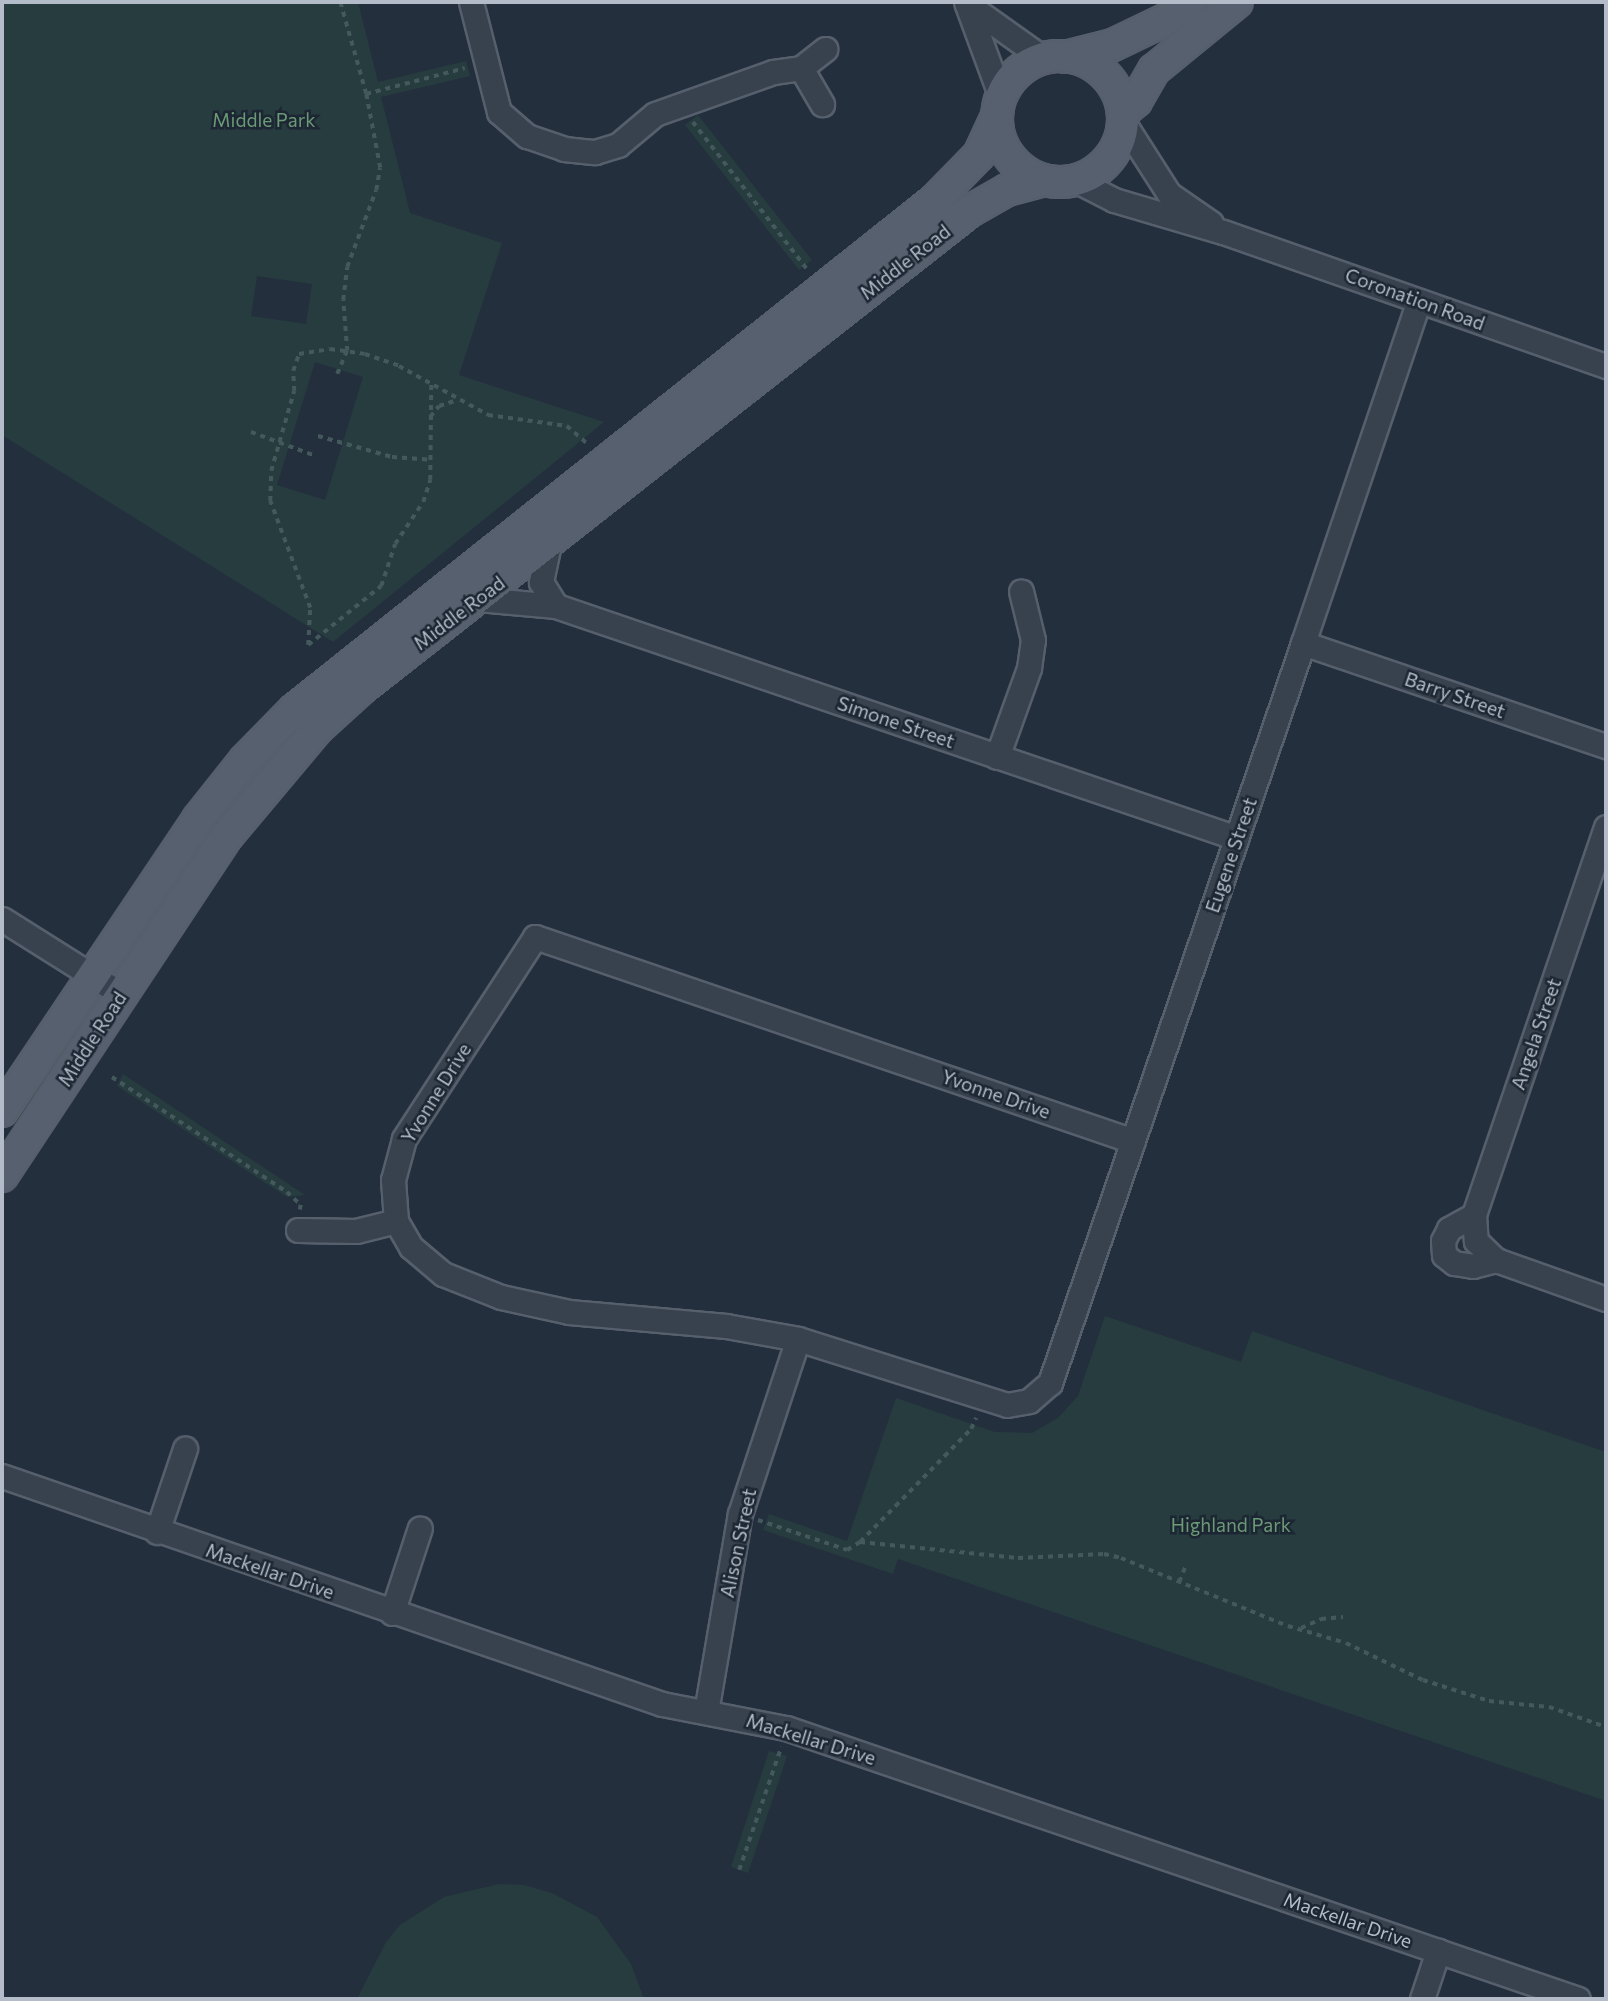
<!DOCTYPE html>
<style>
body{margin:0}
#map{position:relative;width:1608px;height:2001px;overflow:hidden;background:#242f3e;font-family:Commissioner,sans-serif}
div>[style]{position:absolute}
.green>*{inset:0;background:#263c3f}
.path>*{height:3.5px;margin-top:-1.75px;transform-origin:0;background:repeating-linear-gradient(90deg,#44595c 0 5px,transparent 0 10px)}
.roads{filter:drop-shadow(2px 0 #565f6c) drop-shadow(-2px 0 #565f6c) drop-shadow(0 2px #565f6c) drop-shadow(0 -2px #565f6c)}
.minor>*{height:23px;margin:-11.5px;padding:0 11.5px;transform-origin:11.5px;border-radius:11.5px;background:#38414e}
.major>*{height:30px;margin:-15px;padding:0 15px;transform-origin:15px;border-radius:15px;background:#56606e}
.major>.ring{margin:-15px;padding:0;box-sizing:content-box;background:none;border:30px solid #56606e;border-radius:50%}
span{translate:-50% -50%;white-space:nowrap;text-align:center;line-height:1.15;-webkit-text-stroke:5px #1d2633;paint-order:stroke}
.park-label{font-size:19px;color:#6b9a76}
.street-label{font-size:19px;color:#b4bcc9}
.frame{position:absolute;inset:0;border:4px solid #b4bcc9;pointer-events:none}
</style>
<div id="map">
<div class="green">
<i style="clip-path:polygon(evenodd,2px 2px,358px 2px,378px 82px,466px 61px,470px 76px,381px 97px,410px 213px,502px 243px,459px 375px,604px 422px,333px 642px,2px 435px,2px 2px,257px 276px,312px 284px,306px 324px,251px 316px,257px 276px,2px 2px,315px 362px,363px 377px,325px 500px,277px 485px,315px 362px)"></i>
<i style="clip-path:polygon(698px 115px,812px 260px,799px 270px,685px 125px)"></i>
<i style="clip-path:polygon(123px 1074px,305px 1195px,287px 1197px,117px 1086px)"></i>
<i style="clip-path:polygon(1105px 1316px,1241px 1362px,1252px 1331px,1606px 1452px,1606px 1801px,898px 1559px,893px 1574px,763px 1530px,769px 1514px,847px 1541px,896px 1398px,995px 1432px,1032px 1433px,1058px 1418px,1078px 1396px)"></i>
<i style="clip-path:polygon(769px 1751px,787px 1756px,748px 1873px,731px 1867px)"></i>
<i style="clip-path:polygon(499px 1884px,524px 1885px,552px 1893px,597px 1917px,631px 1964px,644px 1999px,357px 1999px,386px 1942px,400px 1925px,444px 1897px)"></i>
</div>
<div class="path">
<i style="left:366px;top:94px;width:102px;rotate:-14.7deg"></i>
<i style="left:693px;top:122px;width:187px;rotate:52.2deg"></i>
<i style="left:337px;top:374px;width:25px;rotate:-67deg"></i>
<i style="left:347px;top:351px;width:51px;rotate:-94.5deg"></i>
<i style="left:343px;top:300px;width:33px;rotate:-83deg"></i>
<i style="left:347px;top:267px;width:82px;rotate:-69.4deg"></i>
<i style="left:376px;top:190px;width:22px;rotate:-80deg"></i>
<i style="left:380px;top:168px;width:75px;rotate:-100.7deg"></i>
<i style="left:366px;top:94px;width:96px;rotate:-105.8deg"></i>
<i style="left:430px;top:417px;width:14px;rotate:-51deg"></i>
<i style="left:439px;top:406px;width:19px;rotate:-18deg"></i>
<i style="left:251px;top:432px;width:66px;rotate:20.4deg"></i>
<i style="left:318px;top:436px;width:77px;rotate:15.8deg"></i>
<i style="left:392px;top:457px;width:39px;rotate:4deg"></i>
<i style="left:308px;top:645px;width:37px;rotate:-87deg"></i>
<i style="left:310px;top:608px;width:114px;rotate:-110.5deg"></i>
<i style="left:270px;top:501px;width:30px;rotate:-88deg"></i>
<i style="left:271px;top:471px;width:83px;rotate:-74deg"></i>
<i style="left:294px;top:391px;width:20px;rotate:-93deg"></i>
<i style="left:293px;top:371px;width:18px;rotate:-71deg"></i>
<i style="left:299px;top:354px;width:31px;rotate:-9deg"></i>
<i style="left:330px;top:349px;width:35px;rotate:8deg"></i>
<i style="left:365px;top:354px;width:36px;rotate:19deg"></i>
<i style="left:399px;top:366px;width:102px;rotate:28.8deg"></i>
<i style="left:488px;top:415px;width:80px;rotate:7.9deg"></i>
<i style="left:567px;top:426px;width:28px;rotate:41deg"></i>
<i style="left:308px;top:645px;width:94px;rotate:-38.9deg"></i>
<i style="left:381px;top:586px;width:44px;rotate:-71.6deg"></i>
<i style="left:395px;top:544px;width:50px;rotate:-56.3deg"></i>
<i style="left:423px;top:502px;width:23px;rotate:-72deg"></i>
<i style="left:430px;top:480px;width:97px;rotate:-89.4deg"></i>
<i style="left:112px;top:1077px;width:209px;rotate:33.3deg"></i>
<i style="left:287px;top:1192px;width:19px;rotate:43deg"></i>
<i style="left:301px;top:1205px;width:5px;rotate:101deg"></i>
<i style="left:758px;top:1520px;width:94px;rotate:18.6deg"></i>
<i style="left:847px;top:1550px;width:15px;rotate:-32deg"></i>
<i style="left:860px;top:1542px;width:158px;rotate:-45.5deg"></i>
<i style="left:971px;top:1429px;width:12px;rotate:-66deg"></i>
<i style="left:860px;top:1542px;width:159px;rotate:5.8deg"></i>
<i style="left:1018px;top:1558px;width:86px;rotate:-2.7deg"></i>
<i style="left:1104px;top:1554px;width:17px;rotate:13deg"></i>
<i style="left:1121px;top:1558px;width:180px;rotate:22.2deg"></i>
<i style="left:1288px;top:1626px;width:60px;rotate:16.3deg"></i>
<i style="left:1346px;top:1643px;width:85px;rotate:25.7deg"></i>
<i style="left:1423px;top:1680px;width:69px;rotate:17.7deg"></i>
<i style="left:1489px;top:1701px;width:60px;rotate:5.7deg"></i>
<i style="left:1549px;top:1707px;width:60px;rotate:19.3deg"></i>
<i style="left:1179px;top:1582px;width:18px;rotate:-68deg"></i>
<i style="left:1301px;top:1628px;width:22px;rotate:-24deg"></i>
<i style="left:1321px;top:1619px;width:22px;rotate:-5deg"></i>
<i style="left:739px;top:1870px;width:130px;rotate:-71.1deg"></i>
</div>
<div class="roads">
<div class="minor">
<i style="left:471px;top:2px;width:114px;rotate:75.7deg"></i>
<i style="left:499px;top:112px;width:37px;rotate:41deg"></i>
<i style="left:527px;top:136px;width:39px;rotate:19deg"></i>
<i style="left:564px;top:149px;width:31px;rotate:6deg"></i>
<i style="left:595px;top:152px;width:24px;rotate:-17deg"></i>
<i style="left:618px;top:145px;width:48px;rotate:-40deg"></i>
<i style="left:655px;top:114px;width:125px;rotate:-19.6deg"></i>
<i style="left:773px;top:72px;width:28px;rotate:-8deg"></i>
<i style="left:801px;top:68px;width:31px;rotate:-38deg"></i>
<i style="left:966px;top:2px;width:101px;rotate:69.8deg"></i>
<i style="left:967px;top:4px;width:95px;rotate:35.5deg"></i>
<i style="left:801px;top:68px;width:42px;rotate:59.7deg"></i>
<i style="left:1123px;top:122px;width:85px;rotate:57.4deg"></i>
<i style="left:1169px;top:194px;width:51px;rotate:34.6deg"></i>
<i style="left:1075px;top:180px;width:44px;rotate:27.1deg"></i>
<i style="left:1114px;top:200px;width:114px;rotate:16.4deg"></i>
<i style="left:1223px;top:232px;width:406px;rotate:19.3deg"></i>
<i style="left:549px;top:544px;width:39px;rotate:102deg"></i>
<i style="left:541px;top:582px;width:28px;rotate:58deg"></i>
<i style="left:478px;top:599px;width:78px;rotate:5.1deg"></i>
<i style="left:556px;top:606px;width:719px;rotate:18.81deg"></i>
<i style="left:1303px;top:643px;width:320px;rotate:18.8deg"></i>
<i style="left:997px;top:757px;width:95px;rotate:-70.2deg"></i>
<i style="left:1029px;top:668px;width:28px;rotate:-82deg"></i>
<i style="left:1033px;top:640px;width:50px;rotate:-103.8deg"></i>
<i style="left:1606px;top:827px;width:410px;rotate:108.8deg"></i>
<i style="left:1474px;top:1215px;width:26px;rotate:86deg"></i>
<i style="left:1476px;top:1241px;width:28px;rotate:44deg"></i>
<i style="left:1496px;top:1260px;width:117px;rotate:19.5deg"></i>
<i style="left:2px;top:919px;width:141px;rotate:32.2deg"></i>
<i style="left:1133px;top:1141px;width:632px;rotate:-161.16deg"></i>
<i style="left:535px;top:937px;width:241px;rotate:123deg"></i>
<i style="left:404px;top:1139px;width:42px;rotate:105deg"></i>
<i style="left:393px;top:1180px;width:41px;rotate:85.8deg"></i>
<i style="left:396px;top:1221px;width:30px;rotate:60deg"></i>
<i style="left:411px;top:1247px;width:42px;rotate:40.2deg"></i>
<i style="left:443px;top:1274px;width:62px;rotate:21.6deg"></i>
<i style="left:501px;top:1297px;width:70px;rotate:12.4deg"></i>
<i style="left:569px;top:1312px;width:158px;rotate:5.1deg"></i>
<i style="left:726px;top:1326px;width:73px;rotate:10.2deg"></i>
<i style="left:798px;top:1339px;width:219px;rotate:17.5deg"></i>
<i style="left:1007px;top:1405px;width:22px;rotate:-10deg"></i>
<i style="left:1029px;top:1401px;width:28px;rotate:-41deg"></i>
<i style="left:1050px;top:1383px;width:782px;rotate:-71.12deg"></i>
<i style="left:1303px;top:643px;width:361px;rotate:-71.3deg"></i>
<i style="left:1474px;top:1215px;width:29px;rotate:151deg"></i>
<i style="left:1449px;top:1229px;width:13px;rotate:117deg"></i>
<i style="left:1443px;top:1241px;width:14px;rotate:86deg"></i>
<i style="left:1444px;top:1255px;width:13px;rotate:39deg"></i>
<i style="left:1454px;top:1263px;width:19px;rotate:9deg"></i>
<i style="left:1473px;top:1266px;width:24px;rotate:-15deg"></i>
<i style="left:298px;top:1230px;width:58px;rotate:1deg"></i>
<i style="left:356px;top:1231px;width:41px;rotate:-14deg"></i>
<i style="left:2px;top:1476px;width:698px;rotate:19.06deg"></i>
<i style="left:662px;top:1704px;width:126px;rotate:11deg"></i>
<i style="left:786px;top:1728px;width:837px;rotate:18.89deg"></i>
<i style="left:157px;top:1532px;width:88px;rotate:-71.4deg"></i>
<i style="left:392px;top:1613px;width:89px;rotate:-71.8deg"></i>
<i style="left:706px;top:1712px;width:201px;rotate:-80.3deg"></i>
<i style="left:740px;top:1514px;width:184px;rotate:-71.7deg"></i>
<i style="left:1422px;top:1999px;width:51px;rotate:-71.6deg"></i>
</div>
<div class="major">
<i class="ring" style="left:997px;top:56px;width:96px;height:96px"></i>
<i style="left:1065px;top:57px;width:49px;rotate:-14deg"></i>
<i style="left:1113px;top:45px;width:64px;rotate:-25.8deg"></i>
<i style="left:1171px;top:17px;width:24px;rotate:-38deg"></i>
<i style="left:1123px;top:112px;width:17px;rotate:-40deg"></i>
<i style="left:1136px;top:101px;width:36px;rotate:-60deg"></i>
<i style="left:1154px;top:70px;width:107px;rotate:-39.3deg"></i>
<i style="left:2px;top:1111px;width:352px;rotate:-56.1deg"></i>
<i style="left:198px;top:819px;width:75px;rotate:-51.5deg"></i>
<i style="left:245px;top:760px;width:70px;rotate:-45.6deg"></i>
<i style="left:294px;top:710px;width:818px;rotate:-38.5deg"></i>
<i style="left:934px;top:201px;width:64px;rotate:-45.6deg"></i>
<i style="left:979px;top:155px;width:43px;rotate:-65.2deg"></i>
<i style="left:2px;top:1176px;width:409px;rotate:-56.5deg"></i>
<i style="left:228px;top:835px;width:138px;rotate:-50deg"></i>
<i style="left:317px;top:729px;width:61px;rotate:-42.3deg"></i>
<i style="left:362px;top:688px;width:773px;rotate:-38.12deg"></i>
<i style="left:970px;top:211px;width:43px;rotate:-29.6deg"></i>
<i style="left:1007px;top:190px;width:38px;rotate:-15deg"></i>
</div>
</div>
<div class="park-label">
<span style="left:264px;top:120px">Middle Park</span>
<span style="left:1231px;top:1525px">Highland Park</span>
</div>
<div class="street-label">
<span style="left:905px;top:262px;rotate:-38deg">Middle Road</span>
<span style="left:1415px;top:299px;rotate:20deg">Coronation Road</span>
<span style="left:459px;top:613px;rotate:-37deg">Middle Road</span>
<span style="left:1455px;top:695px;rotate:19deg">Barry Street</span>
<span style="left:896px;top:722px;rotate:19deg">Simone Street</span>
<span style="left:1231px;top:855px;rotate:-71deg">Eugene Street</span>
<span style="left:1536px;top:1034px;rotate:-71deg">Angela Street</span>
<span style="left:92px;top:1039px;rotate:-57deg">Middle Road</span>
<span style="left:436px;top:1093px;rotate:-58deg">Yvonne Drive</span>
<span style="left:996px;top:1094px;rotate:19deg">Yvonne Drive</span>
<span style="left:738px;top:1543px;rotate:-78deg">Alison Street</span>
<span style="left:270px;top:1571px;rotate:19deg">Mackellar Drive</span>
<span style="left:811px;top:1739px;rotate:17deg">Mackellar Drive</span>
<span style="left:1348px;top:1920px;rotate:19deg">Mackellar Drive</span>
</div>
<div class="frame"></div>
</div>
